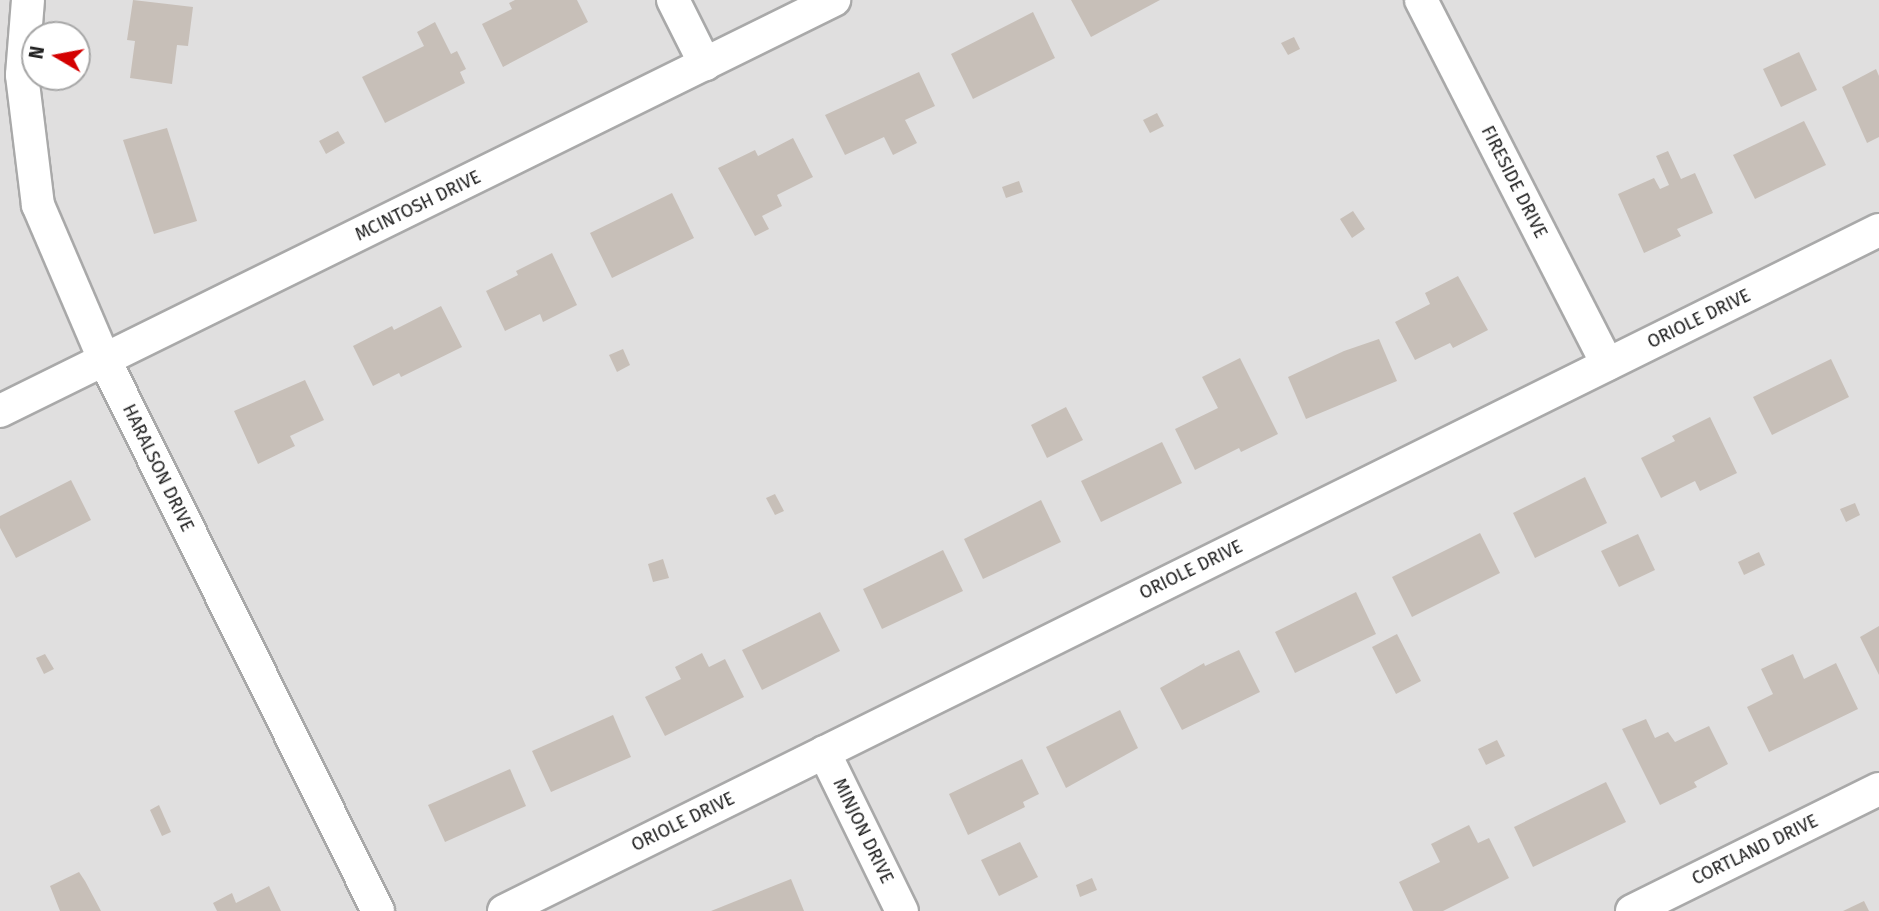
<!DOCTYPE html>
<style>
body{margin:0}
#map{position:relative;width:1879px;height:911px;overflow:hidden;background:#f2efe9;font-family:"Fira Sans",sans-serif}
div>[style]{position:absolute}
.residential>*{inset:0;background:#e0dfdf}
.building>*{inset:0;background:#c7bfb8}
.roads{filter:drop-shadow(2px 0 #a9a9a9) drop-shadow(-2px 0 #a9a9a9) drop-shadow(0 2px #a9a9a9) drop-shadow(0 -2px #a9a9a9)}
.street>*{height:32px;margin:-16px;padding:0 16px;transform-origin:16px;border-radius:16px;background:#fff}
span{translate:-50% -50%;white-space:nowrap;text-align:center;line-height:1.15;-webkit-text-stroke:5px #fff;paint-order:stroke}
.street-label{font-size:18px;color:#222}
.north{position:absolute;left:21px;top:21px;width:70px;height:70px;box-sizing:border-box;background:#fff;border:2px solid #a7a7a7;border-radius:50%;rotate:280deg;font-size:19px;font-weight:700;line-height:28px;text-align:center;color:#222}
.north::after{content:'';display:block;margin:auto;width:24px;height:32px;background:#d40000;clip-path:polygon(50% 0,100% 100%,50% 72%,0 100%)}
</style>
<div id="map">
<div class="residential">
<i style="clip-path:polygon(evenodd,0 0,1879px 0,1879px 911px,0 911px,0 0,35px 35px,77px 35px,77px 77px,35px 77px,35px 35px)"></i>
</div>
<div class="building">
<i style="clip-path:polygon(133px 0,193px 7px,188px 46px,177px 45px,172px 84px,130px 78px,135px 41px,127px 40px)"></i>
<i style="clip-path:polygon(515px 0,577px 0,588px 22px,503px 67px,482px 24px,512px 9px,509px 3px)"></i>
<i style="clip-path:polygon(1071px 0,1160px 0,1091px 37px)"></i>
<i style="clip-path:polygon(1033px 12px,1055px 58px,973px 99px,951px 54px)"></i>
<i style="clip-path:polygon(435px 22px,451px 54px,457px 51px,466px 69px,460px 72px,465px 83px,385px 123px,362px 77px,424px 46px,417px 32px)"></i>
<i style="clip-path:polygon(1294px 37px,1300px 49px,1288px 55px,1281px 43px)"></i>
<i style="clip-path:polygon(1799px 52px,1817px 90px,1781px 107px,1763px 69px)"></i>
<i style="clip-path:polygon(1876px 69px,1879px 76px,1879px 137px,1867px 143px,1842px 87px)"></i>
<i style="clip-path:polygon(919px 72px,935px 106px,905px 120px,917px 143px,893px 155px,884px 137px,845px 155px,825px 115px)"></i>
<i style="clip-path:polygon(1157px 113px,1164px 126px,1150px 133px,1143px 120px)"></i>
<i style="clip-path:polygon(1804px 121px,1826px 165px,1755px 199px,1733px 155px)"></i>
<i style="clip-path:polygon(167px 128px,197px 221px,154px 234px,123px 140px)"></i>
<i style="clip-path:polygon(338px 131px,345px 143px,326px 154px,319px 141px)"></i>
<i style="clip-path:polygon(793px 138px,813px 177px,777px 195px,782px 206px,762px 216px,769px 229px,755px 236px,718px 168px,755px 150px,758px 156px)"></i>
<i style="clip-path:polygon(1668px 151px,1681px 179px,1695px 173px,1713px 213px,1677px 229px,1681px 236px,1644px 253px,1618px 194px,1654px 178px,1660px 189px,1669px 185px,1656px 156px)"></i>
<i style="clip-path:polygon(1019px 181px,1023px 192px,1006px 198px,1002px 187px)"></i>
<i style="clip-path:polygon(672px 193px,694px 238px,612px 278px,590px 233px)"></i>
<i style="clip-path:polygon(1353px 211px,1365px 229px,1352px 238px,1340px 219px)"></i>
<i style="clip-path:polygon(552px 253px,577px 305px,543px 322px,540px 314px,505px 331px,486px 291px,518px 275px,516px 271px)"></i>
<i style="clip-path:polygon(1458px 276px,1488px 330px,1453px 348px,1450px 343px,1415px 360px,1395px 322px,1430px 304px,1425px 293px)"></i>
<i style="clip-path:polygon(441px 306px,462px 347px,401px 377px,399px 373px,373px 386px,353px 346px,392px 326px,394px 330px)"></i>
<i style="clip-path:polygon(1379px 339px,1397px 381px,1306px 419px,1288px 377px,1344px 351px)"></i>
<i style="clip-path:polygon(623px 349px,630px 365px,617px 372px,609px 355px)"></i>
<i style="clip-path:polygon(1240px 358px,1278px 434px,1241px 452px,1239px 448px,1195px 470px,1175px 429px,1218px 408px,1202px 377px)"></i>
<i style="clip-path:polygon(1831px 359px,1849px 397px,1772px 435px,1753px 397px)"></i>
<i style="clip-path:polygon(305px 380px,324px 420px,290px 436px,295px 446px,258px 464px,234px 411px)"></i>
<i style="clip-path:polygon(1066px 407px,1083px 440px,1047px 458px,1031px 425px)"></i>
<i style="clip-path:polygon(1710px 417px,1737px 473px,1700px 491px,1695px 481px,1661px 498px,1641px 458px,1675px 441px,1672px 436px)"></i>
<i style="clip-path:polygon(1162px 442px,1182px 483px,1101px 522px,1081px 481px)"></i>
<i style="clip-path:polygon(1585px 477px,1607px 523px,1535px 558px,1513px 513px)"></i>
<i style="clip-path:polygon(71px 480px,91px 520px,16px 558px,0 528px,0 516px)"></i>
<i style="clip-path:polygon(775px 494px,784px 511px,775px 515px,766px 498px)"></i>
<i style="clip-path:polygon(1041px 500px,1061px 542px,983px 579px,964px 539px)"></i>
<i style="clip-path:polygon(1855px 503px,1860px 515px,1846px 522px,1840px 509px)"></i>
<i style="clip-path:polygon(1480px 533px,1500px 573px,1412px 617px,1392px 577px)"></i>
<i style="clip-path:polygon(1638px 534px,1655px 570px,1619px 587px,1601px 551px)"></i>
<i style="clip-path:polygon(943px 550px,963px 591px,882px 629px,863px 589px)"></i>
<i style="clip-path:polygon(1759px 552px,1765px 565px,1744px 575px,1738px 562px)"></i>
<i style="clip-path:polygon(663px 559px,669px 578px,653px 582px,648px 564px)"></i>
<i style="clip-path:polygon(1356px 592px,1376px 634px,1295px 673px,1275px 632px)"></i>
<i style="clip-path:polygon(820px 612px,840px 651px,762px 690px,742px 650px)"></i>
<i style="clip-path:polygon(1879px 626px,1879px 675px,1860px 637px)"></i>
<i style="clip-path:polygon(1397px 634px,1421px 681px,1396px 694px,1372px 647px)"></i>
<i style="clip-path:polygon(1239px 650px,1260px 692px,1182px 730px,1160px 688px,1204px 663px,1205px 666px)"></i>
<i style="clip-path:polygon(702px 653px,709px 667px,725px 659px,744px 697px,665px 736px,645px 697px,681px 679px,675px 667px)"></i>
<i style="clip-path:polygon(45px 654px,54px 669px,44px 674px,36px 658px)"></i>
<i style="clip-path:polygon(1793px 654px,1804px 679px,1836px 663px,1858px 709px,1769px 752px,1747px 707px,1773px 694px,1761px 669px)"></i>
<i style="clip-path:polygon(1120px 710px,1138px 748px,1066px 788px,1046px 747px)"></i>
<i style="clip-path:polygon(613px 715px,631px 757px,551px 792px,532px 751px)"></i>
<i style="clip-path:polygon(1646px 719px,1655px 738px,1668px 732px,1675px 742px,1709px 726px,1728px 764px,1694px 782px,1697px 787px,1660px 805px,1622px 729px)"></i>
<i style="clip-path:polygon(1497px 740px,1505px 756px,1486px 765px,1478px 749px)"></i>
<i style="clip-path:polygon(1022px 759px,1039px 794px,1023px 802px,1025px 807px,968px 835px,949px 794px)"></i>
<i style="clip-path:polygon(510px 769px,526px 806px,445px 842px,428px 805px)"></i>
<i style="clip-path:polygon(1606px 782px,1626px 822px,1533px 867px,1514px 827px)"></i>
<i style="clip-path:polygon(159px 805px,171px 832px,162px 836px,150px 810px)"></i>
<i style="clip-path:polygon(1469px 825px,1478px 843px,1489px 838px,1509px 878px,1443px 911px,1413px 911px,1399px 882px,1440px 862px,1431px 844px)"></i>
<i style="clip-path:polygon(1020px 842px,1038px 877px,999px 896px,981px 860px)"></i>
<i style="clip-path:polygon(79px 872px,85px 881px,101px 911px,60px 911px,50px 886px)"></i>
<i style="clip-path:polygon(1092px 878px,1097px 890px,1080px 897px,1076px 885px)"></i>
<i style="clip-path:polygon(791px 879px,804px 911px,711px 911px)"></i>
<i style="clip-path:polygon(269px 886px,281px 911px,217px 911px,213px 903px,232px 893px,236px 903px)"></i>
<i style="clip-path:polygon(1864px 901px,1869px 911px,1843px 911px)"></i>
</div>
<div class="roads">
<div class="street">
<i style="left:28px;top:0;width:75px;rotate:94.6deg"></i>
<i style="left:22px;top:75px;width:131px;rotate:83deg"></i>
<i style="left:38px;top:205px;width:170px;rotate:66.8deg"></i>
<i style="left:105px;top:361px;width:614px;rotate:63.6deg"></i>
<i style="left:673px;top:0;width:72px;rotate:63.4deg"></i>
<i style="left:1421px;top:0;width:409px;rotate:62.9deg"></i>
<i style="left:0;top:411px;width:930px;rotate:-26.23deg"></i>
<i style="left:824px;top:752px;width:177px;rotate:63.9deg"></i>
<i style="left:504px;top:911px;width:1534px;rotate:-26.35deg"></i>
<i style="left:1632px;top:911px;width:275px;rotate:-26.3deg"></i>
</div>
</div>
<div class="street-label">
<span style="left:1514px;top:182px;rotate:63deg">FIRESIDE DRIVE</span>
<span style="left:418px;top:206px;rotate:-26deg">MCINTOSH DRIVE</span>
<span style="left:1699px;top:319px;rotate:-26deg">ORIOLE DRIVE</span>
<span style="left:158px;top:468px;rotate:64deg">HARALSON DRIVE</span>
<span style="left:1191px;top:570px;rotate:-26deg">ORIOLE DRIVE</span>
<span style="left:683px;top:822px;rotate:-26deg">ORIOLE DRIVE</span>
<span style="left:863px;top:831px;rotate:64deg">MINJON DRIVE</span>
<span style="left:1755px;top:850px;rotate:-26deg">CORTLAND DRIVE</span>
</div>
<div class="north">N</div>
</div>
